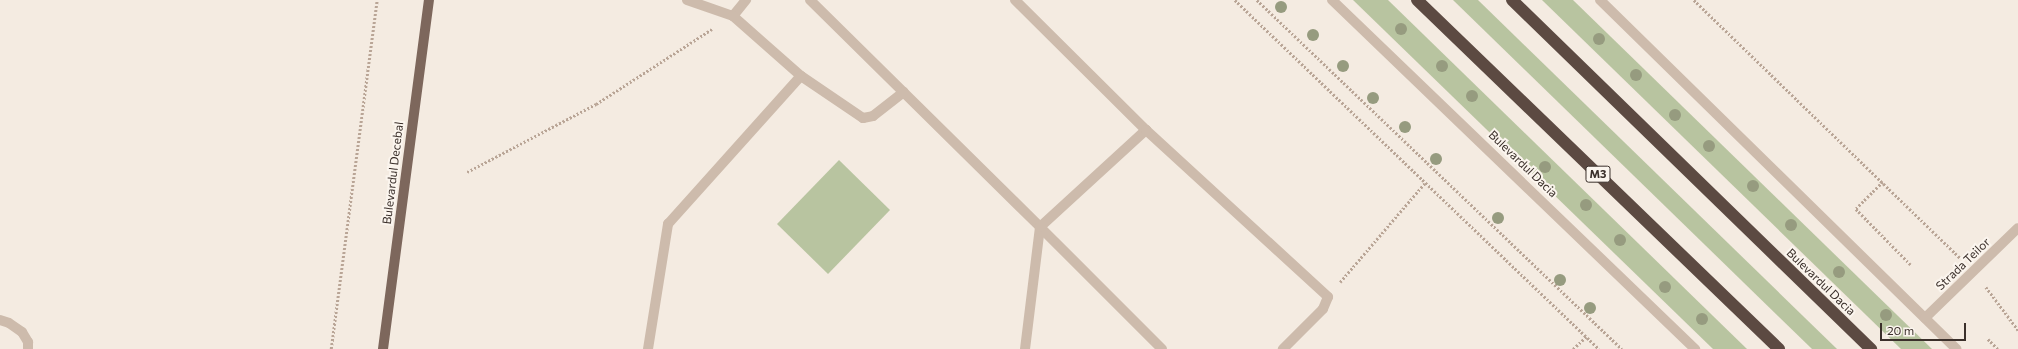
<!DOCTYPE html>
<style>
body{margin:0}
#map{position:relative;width:2018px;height:349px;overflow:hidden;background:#f4ebe1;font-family:Commissioner,sans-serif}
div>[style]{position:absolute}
.green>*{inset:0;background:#b8c4a0}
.path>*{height:2.5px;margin-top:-1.25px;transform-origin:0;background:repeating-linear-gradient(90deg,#b9a596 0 2px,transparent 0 4px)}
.lane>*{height:10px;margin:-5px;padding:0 5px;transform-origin:5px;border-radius:5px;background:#cdbbac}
.street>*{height:10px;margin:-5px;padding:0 5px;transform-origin:5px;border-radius:5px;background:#cdbbac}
.primary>*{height:10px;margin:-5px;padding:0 5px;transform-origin:5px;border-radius:5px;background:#7d675c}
.highway>*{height:12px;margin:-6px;padding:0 6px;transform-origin:6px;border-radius:6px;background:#5c4a42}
.trees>*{width:12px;height:12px;margin:-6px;border-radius:50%;background:#969b7f}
span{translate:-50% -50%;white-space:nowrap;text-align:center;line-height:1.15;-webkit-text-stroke:4px #fbf5ee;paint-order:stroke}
.shield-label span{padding:1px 3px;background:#fbf5ee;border:1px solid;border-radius:3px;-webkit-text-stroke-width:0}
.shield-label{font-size:11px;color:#3b302b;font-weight:700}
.street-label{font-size:12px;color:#3b302b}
.scale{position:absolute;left:1880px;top:323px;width:86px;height:18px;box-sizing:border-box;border:2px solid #3b302b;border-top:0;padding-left:5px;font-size:12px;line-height:14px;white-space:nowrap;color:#3b302b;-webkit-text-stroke:3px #fbf5ee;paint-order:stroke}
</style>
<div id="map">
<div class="green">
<i style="clip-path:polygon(1353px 0,1388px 0,1747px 349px,1713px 349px)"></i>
<i style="clip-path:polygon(1453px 0,1478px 0,1837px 349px,1812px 349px)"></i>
<i style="clip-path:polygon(1542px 0,1573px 0,1932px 349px,1901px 349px)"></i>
<i style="clip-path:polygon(839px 160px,890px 210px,828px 274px,777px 224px)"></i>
</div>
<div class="path">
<i style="left:1235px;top:0;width:504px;rotate:43.79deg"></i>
<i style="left:1257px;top:0;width:505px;rotate:43.72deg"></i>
<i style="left:1694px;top:0;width:371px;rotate:44.1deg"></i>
<i style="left:467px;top:172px;width:146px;rotate:-27.8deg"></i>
<i style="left:596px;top:104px;width:138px;rotate:-32.9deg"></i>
<i style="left:1883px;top:182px;width:38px;rotate:135deg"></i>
<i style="left:1856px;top:209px;width:78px;rotate:45.5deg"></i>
<i style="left:1340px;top:282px;width:130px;rotate:-49.4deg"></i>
<i style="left:1986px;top:287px;width:54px;rotate:53.3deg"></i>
<i style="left:1988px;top:339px;width:14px;rotate:45deg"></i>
<i style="left:331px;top:349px;width:352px;rotate:-82.5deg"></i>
<i style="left:1573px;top:349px;width:18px;rotate:-43deg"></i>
</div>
<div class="lane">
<i style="left:687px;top:0;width:49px;rotate:19.2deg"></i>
<i style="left:733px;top:16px;width:21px;rotate:-51deg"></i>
<i style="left:810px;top:0;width:323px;rotate:44.6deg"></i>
<i style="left:1040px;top:227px;width:123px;rotate:97deg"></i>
<i style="left:1015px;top:0;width:185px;rotate:44.8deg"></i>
<i style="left:733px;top:16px;width:91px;rotate:41.4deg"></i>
<i style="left:801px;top:76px;width:75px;rotate:34.1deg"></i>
<i style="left:863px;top:118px;width:10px;rotate:-11deg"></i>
<i style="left:873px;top:116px;width:39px;rotate:-38deg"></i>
<i style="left:648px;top:349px;width:127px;rotate:-80.9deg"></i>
<i style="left:668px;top:224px;width:199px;rotate:-48.1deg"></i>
<i style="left:1162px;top:349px;width:173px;rotate:-135deg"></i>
<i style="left:1040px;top:227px;width:144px;rotate:-42.5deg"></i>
<i style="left:1146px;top:130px;width:247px;rotate:42.5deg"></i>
<i style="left:1328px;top:297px;width:13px;rotate:113deg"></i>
<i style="left:1323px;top:309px;width:57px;rotate:135deg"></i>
</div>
<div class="street">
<i style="left:1332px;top:0;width:504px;rotate:43.87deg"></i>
<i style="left:1600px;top:0;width:499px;rotate:44.4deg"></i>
<i style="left:1925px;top:318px;width:129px;rotate:-44.1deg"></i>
<i style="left:0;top:320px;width:9px;rotate:18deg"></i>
<i style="left:9px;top:323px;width:16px;rotate:35deg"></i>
<i style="left:22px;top:332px;width:12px;rotate:59deg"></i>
<i style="left:28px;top:342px;width:7px;rotate:90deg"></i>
</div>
<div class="primary">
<i style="left:383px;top:349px;width:352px;rotate:-82.5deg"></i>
</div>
<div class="highway">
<i style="left:1417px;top:0;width:503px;rotate:43.95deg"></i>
<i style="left:1512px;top:0;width:501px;rotate:44.19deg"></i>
</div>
<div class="trees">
<i style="left:1281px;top:7px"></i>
<i style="left:1401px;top:29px"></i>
<i style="left:1313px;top:35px"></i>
<i style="left:1599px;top:39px"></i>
<i style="left:1343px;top:66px"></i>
<i style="left:1442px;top:66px"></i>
<i style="left:1636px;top:75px"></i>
<i style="left:1472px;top:96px"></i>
<i style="left:1373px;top:98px"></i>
<i style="left:1675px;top:115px"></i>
<i style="left:1405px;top:127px"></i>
<i style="left:1709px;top:146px"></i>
<i style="left:1436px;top:159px"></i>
<i style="left:1545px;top:167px"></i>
<i style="left:1753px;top:186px"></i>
<i style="left:1586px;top:205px"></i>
<i style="left:1498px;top:218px"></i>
<i style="left:1791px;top:225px"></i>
<i style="left:1620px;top:240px"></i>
<i style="left:1839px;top:272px"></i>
<i style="left:1560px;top:280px"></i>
<i style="left:1665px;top:287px"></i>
<i style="left:1590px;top:308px"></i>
<i style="left:1886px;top:315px"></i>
<i style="left:1702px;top:319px"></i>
</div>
<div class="shield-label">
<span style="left:1598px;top:174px">M3</span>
</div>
<div class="street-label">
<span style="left:1523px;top:164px;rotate:44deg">Bulevardul Dacia</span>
<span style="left:393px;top:173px;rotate:-83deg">Bulevardul Decebal</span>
<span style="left:1963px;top:264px;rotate:-44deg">Strada Teilor</span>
<span style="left:1821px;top:282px;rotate:44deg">Bulevardul Dacia</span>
</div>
<div class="scale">20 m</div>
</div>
